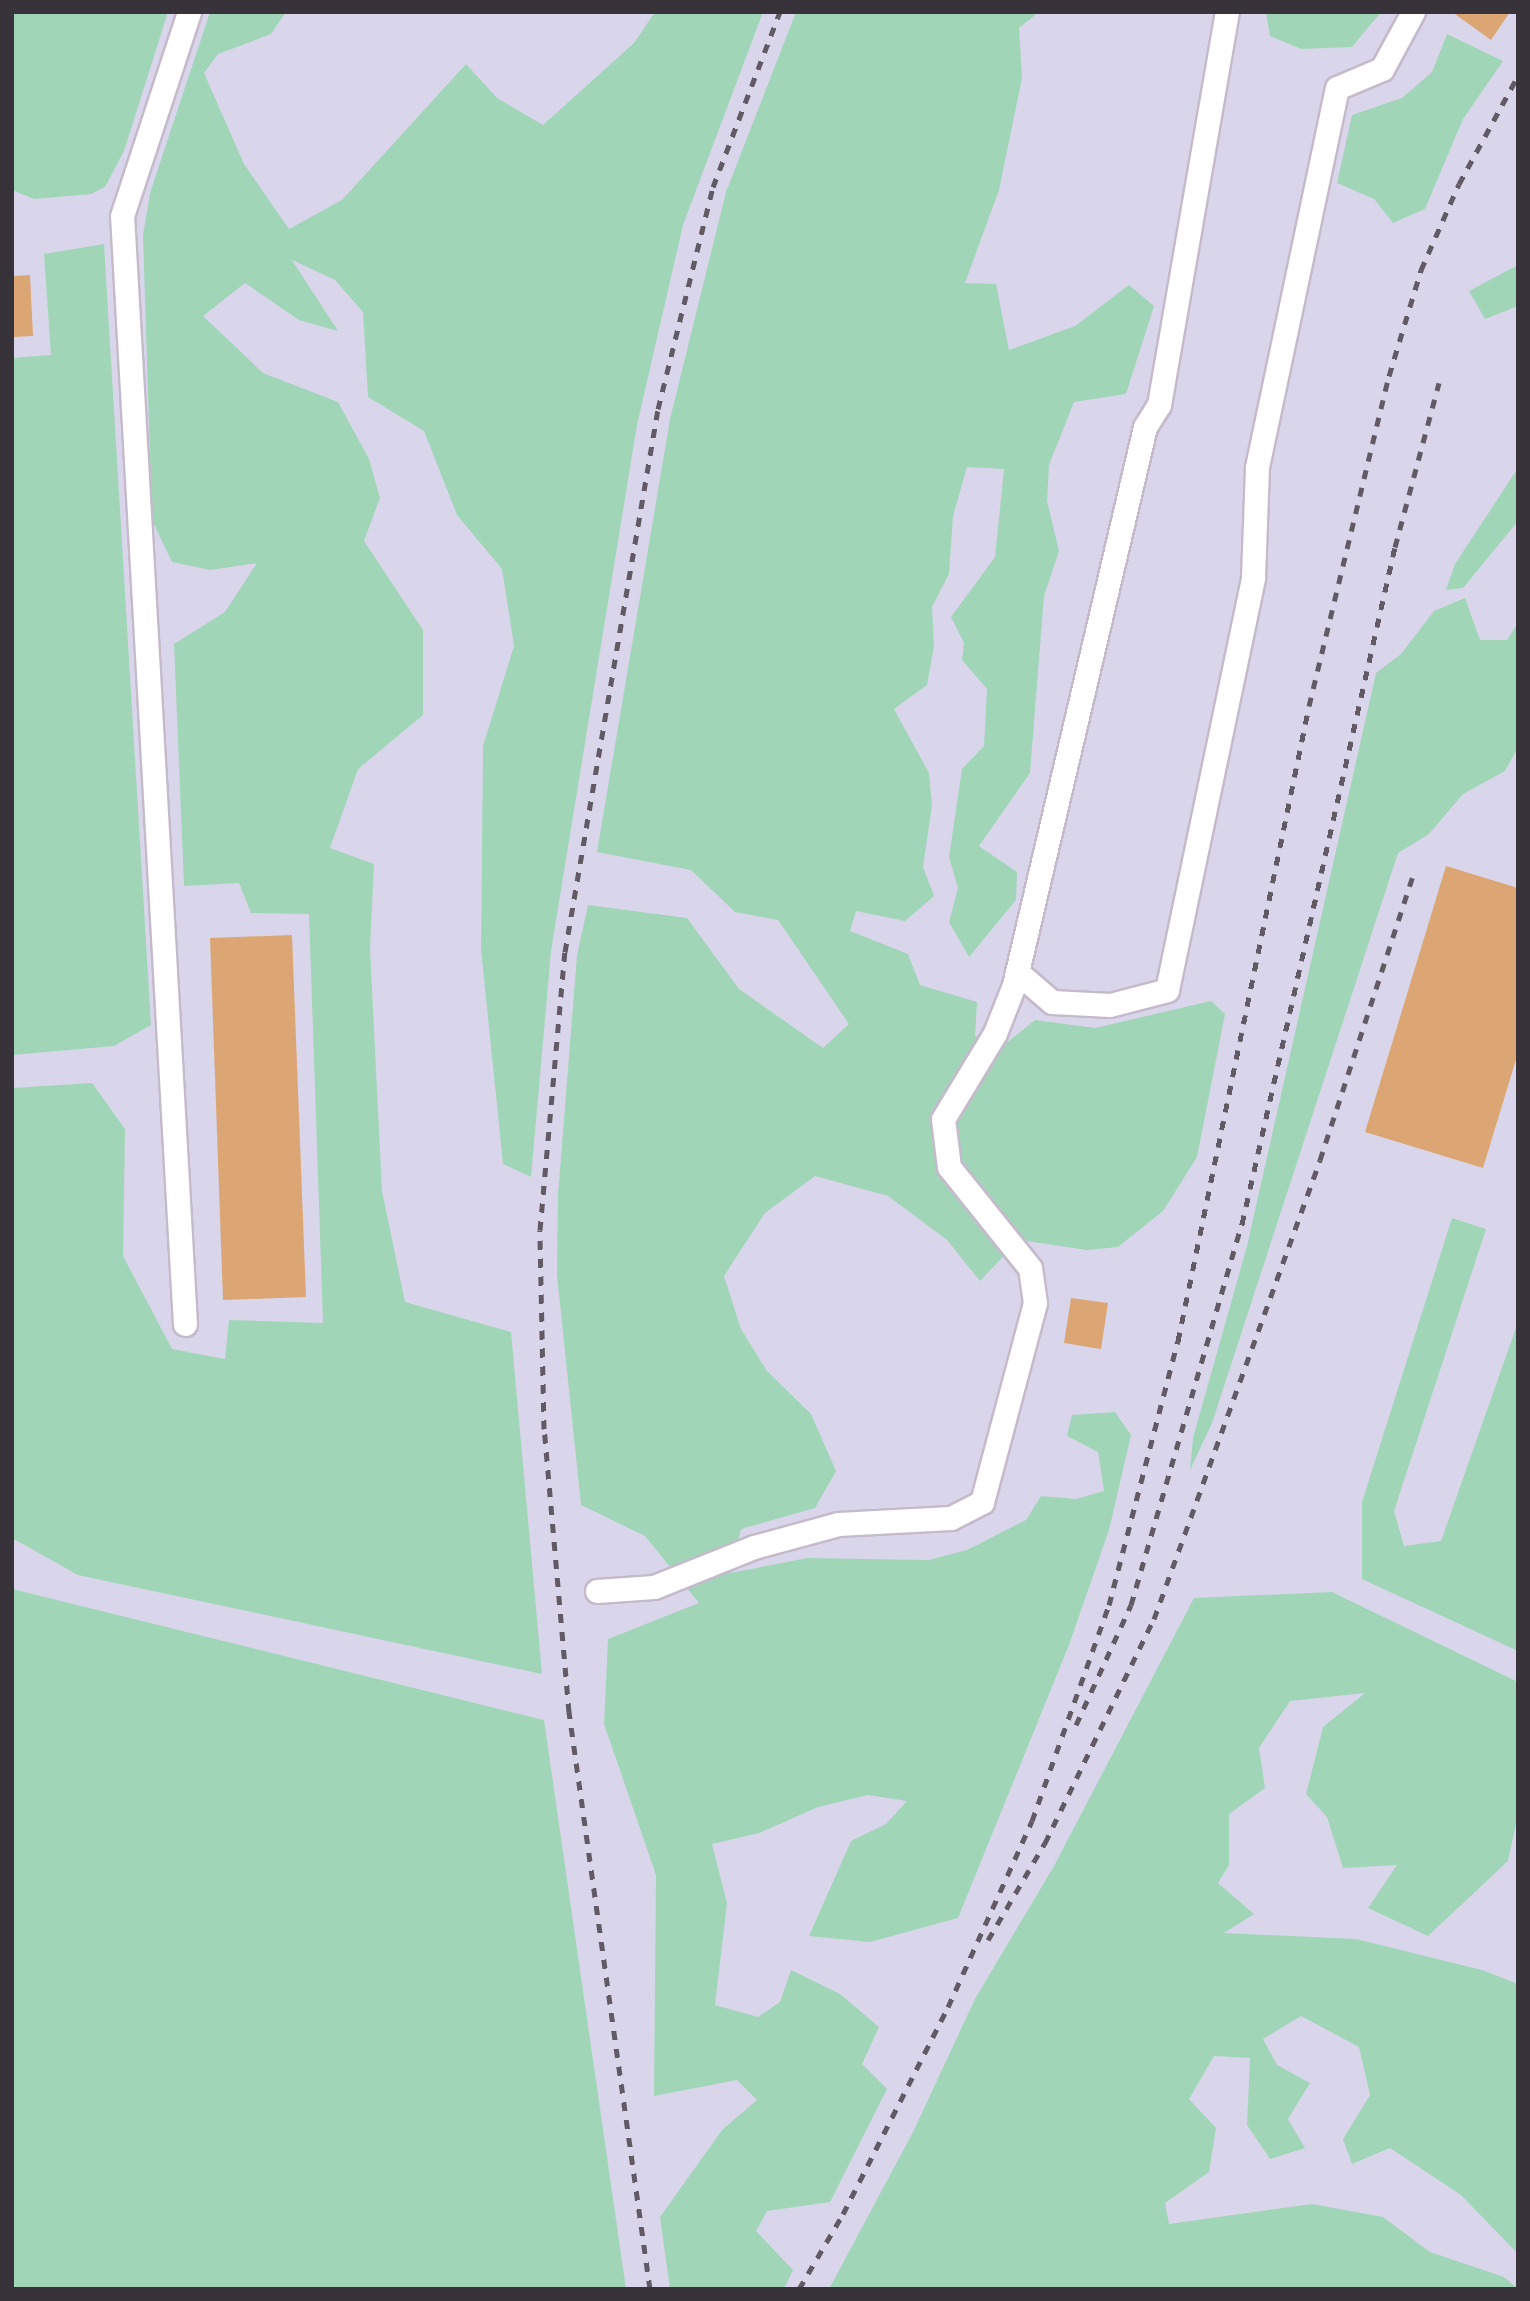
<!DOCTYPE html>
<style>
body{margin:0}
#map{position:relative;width:1530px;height:2301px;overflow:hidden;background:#ece1f3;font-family:"PT Sans",sans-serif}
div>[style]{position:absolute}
.industrial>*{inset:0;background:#d9d6eb}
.green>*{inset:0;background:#a0d6b7}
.building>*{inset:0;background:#dba674}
.path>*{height:4.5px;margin-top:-2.25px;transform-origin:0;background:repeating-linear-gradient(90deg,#99919e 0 3.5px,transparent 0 8.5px)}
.roads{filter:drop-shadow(2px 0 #c5bacb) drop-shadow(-2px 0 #c5bacb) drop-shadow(0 2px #c5bacb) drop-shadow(0 -2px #c5bacb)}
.lane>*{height:23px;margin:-11.5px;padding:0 11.5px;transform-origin:11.5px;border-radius:11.5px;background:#fff}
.rail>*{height:5px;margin-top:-2.5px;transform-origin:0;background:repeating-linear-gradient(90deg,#615a64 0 9px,transparent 0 18px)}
span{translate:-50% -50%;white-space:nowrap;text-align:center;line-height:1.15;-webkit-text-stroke:7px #ece1f3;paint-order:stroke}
.frame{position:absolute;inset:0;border:14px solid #38333a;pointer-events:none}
</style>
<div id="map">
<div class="industrial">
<i style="clip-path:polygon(12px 12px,1518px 12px,1518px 2289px,12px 2289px)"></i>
</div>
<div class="green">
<i style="clip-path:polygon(12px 12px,168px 12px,124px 151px,105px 187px,91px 194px,34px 199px,12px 190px)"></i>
<i style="clip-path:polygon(210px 12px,286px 12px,271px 34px,218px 54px,204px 73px,244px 164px,289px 229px,342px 200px,466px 64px,497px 98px,543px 125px,634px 43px,655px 12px,763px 12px,683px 225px,637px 425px,551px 951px,531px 1177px,503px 1164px,481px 949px,483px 746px,514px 646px,502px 569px,457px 515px,424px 431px,368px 397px,363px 312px,335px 280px,292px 260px,338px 331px,299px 320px,245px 283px,203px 316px,263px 373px,338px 402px,369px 459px,380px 498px,364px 541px,423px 630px,423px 715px,358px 769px,330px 848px,374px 864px,370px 949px,382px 1191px,405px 1302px,511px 1332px,542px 1674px,78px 1575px,12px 1538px,12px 1088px,92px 1083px,125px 1129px,123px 1256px,172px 1349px,225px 1359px,229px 1320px,323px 1323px,309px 914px,251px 913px,239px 883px,184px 886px,174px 644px,225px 612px,257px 563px,210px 570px,172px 562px,152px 520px,143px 235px,150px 193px)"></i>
<i style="clip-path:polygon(796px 12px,1039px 12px,1019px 28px,1022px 78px,999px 190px,965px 283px,996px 284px,1009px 350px,1075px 326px,1129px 285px,1154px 306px,1126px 394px,1074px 402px,1049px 465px,1047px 501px,1059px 551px,1044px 596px,1030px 773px,979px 846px,1017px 872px,1016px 900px,969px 957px,949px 922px,958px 888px,949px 857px,962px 769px,984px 746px,987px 689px,962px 660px,964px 643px,951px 617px,995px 557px,1004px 469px,967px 467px,953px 516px,949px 574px,932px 607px,934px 646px,927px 685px,894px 709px,929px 773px,932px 805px,923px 867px,934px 896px,905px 921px,856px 911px,850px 931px,908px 954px,920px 985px,977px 1002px,975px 1036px,1005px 1044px,1035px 1020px,1095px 1028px,1211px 1001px,1225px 1014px,1197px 1157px,1163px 1211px,1118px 1247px,1087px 1250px,1019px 1240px,980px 1281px,947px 1240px,888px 1196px,815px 1176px,765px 1213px,724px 1276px,741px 1329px,767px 1371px,811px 1414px,836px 1471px,815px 1508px,741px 1529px,730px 1573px,807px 1558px,929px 1560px,967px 1550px,1026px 1520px,1041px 1496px,1076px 1499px,1104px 1491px,1098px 1452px,1067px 1436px,1072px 1415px,1115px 1412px,1131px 1435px,1109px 1530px,1069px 1645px,958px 1918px,870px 1942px,809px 1936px,851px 1841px,886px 1824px,907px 1801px,868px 1795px,818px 1807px,759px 1833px,712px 1844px,727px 1903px,715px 2005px,758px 2017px,780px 2002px,791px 1970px,840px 1994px,879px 2027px,862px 2064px,887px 2089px,830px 2202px,767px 2211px,756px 2231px,793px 2270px,784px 2289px,670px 2289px,660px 2217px,722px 2130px,757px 2100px,737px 2080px,654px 2096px,656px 1875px,604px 1724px,608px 1639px,699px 1603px,645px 1536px,581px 1505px,557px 1275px,558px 1195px,577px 955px,588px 905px,687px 918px,739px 989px,823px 1048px,849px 1024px,778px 920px,735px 912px,691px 870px,597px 852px,670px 419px,726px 192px)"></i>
<i style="clip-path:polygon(1266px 12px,1381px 12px,1352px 47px,1301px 49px,1270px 36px)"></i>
<i style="clip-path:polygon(1447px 34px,1503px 61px,1463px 119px,1425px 209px,1393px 223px,1374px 199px,1337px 183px,1352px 115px,1402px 98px,1432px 72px)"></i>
<i style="clip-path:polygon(104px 244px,151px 1025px,114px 1046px,12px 1055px,12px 358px,51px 355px,44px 254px)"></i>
<i style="clip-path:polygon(1518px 265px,1518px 306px,1485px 319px,1469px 291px)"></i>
<i style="clip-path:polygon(1518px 468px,1518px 521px,1463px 588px,1446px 590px,1455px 564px)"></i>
<i style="clip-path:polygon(1465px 598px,1480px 640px,1507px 640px,1518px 623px,1518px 747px,1505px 771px,1463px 794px,1429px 834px,1398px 853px,1212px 1423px,1190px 1470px,1193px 1438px,1247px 1246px,1376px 673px,1401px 654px,1434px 611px)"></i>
<i style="clip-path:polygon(1452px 1218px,1486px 1229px,1394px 1511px,1404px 1546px,1441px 1541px,1518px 1322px,1518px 1651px,1362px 1579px,1362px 1502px)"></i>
<i style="clip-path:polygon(12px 1589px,544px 1720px,626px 2289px,12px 2289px)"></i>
<i style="clip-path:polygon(1332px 1592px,1518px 1682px,1518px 1814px,1508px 1861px,1428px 1936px,1368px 1908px,1397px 1865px,1343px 1868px,1327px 1817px,1306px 1794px,1323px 1727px,1365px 1693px,1290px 1701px,1259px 1748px,1265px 1788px,1229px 1814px,1229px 1865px,1218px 1883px,1254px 1914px,1224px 1933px,1356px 1939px,1482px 1970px,1518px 1984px,1518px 2254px,1461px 2195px,1390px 2148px,1352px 2164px,1343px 2139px,1370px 2095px,1359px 2047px,1301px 2016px,1263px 2039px,1277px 2065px,1310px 2083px,1288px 2119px,1305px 2148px,1270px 2159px,1247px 2125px,1250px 2058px,1214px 2056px,1189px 2099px,1216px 2128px,1209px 2172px,1165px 2203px,1169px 2224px,1312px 2204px,1383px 2217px,1430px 2252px,1504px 2277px,1518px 2289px,829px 2289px,913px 2132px,975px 1999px,1054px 1866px,1194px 1598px)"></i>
</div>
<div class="building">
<i style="clip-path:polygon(1452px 12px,1510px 12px,1491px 40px)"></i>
<i style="clip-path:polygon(30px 275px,33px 336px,12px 337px,12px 276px)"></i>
<i style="clip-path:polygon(1446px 866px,1518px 888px,1518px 1053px,1483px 1168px,1365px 1132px)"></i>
<i style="clip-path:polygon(292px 935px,306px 1297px,223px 1300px,210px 938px)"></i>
<i style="clip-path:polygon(1071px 1298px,1108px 1303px,1101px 1349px,1064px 1343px)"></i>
</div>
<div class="path">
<i style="left:12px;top:223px;width:1px"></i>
</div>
<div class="roads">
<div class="lane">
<i style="left:1017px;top:972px;width:46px;rotate:40.6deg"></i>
<i style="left:1052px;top:1002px;width:58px;rotate:3deg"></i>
<i style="left:1110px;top:1005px;width:59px;rotate:-14.7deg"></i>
<i style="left:1167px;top:990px;width:422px;rotate:-78.2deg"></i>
<i style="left:1253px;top:577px;width:110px;rotate:-87.9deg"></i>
<i style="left:1257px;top:467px;width:387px;rotate:-78.1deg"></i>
<i style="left:1337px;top:88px;width:49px;rotate:-22.9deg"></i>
<i style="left:1382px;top:69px;width:65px;rotate:-61.5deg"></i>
<i style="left:185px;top:1324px;width:1110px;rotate:-93.25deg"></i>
<i style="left:122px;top:216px;width:215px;rotate:-71.8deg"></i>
<i style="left:597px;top:1591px;width:57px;rotate:-4deg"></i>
<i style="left:654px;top:1587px;width:108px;rotate:-21.8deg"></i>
<i style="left:754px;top:1547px;width:87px;rotate:-15.3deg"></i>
<i style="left:838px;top:1524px;width:113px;rotate:-3deg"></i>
<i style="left:951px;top:1518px;width:35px;rotate:-27deg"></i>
<i style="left:982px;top:1502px;width:206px;rotate:-75.1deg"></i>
<i style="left:1035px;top:1303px;width:35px;rotate:-98deg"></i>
<i style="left:1030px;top:1268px;width:129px;rotate:-128.7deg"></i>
<i style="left:949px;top:1167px;width:48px;rotate:-97.1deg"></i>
<i style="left:943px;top:1119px;width:100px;rotate:-58.8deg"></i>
<i style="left:995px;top:1033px;width:52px;rotate:-68.4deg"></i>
<i style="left:1014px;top:985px;width:573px;rotate:-76.79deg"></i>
<i style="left:1145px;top:427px;width:26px;rotate:-58deg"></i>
<i style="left:1159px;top:405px;width:399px;rotate:-80.2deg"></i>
</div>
</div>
<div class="rail">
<i style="left:1076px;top:1725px;width:132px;rotate:-65.4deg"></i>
<i style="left:1131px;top:1605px;width:397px;rotate:-73.8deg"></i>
<i style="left:1242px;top:1224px;width:694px;rotate:-77.27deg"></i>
<i style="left:1395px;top:547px;width:170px;rotate:-75deg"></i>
<i style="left:988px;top:1940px;width:113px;rotate:-59.6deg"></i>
<i style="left:1045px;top:1843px;width:249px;rotate:-64.1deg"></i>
<i style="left:1154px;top:1619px;width:488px;rotate:-70.1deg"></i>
<i style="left:1320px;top:1160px;width:302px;rotate:-71.9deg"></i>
<i style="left:650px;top:2289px;width:583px;rotate:-97.99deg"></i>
<i style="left:569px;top:1712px;width:284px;rotate:-95deg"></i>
<i style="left:544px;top:1429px;width:199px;rotate:-91.2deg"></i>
<i style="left:540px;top:1230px;width:279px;rotate:-84.9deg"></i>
<i style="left:565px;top:952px;width:551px;rotate:-80.28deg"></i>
<i style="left:658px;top:409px;width:229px;rotate:-76.1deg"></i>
<i style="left:713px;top:187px;width:187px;rotate:-69.1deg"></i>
<i style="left:799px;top:2289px;width:87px;rotate:-59.6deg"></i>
<i style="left:843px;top:2214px;width:232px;rotate:-63.1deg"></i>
<i style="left:948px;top:2007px;width:204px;rotate:-65.7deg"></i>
<i style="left:1032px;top:1821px;width:229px;rotate:-70.4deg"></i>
<i style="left:1109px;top:1605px;width:273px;rotate:-75.4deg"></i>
<i style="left:1178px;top:1341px;width:648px;rotate:-78.34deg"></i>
<i style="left:1309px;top:706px;width:340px;rotate:-76.4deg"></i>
<i style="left:1389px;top:376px;width:111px;rotate:-73.2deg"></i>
<i style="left:1421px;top:270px;width:94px;rotate:-66.2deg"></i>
<i style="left:1459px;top:184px;width:123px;rotate:-61.4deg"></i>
</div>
<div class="frame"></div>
</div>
